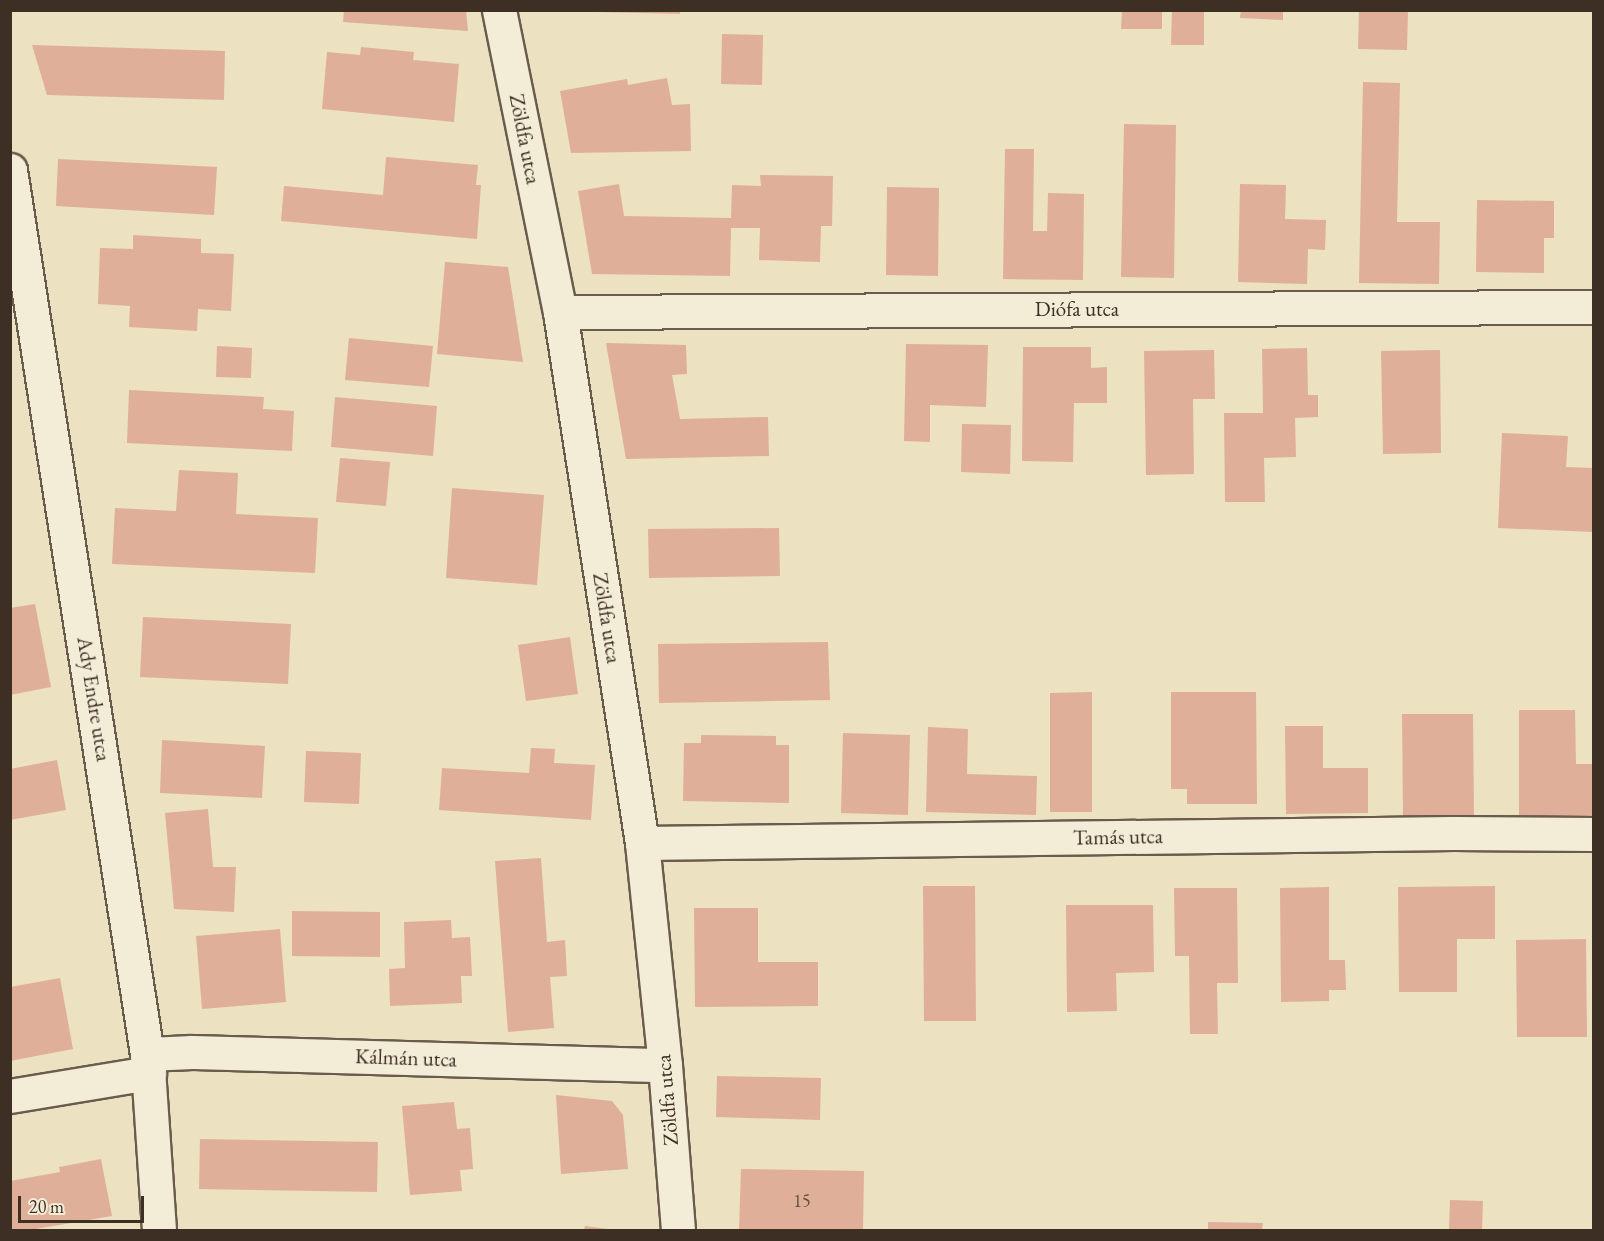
<!DOCTYPE html>
<meta charset="utf-8">
<style>
body{margin:0}
#map{position:relative;width:1604px;height:1241px;overflow:hidden;background:#ece1c1;font-family:"EB Garamond",serif}
div>[style]{position:absolute}
.building>*{inset:0;background:#dfaf9a}
.roads{filter:drop-shadow(2px 0 #6a5c4c) drop-shadow(-2px 0 #6a5c4c) drop-shadow(0 2px #6a5c4c) drop-shadow(0 -2px #6a5c4c)}
.minor>*{height:33px;margin:-16.5px;padding:0 16.5px;transform-origin:16.5px;border-radius:16.5px;background:#f3ecd7}
span{translate:-50% -50%;white-space:nowrap;text-align:center;line-height:1.15;-webkit-text-stroke:4.5px #f3ecd7;paint-order:stroke}
.number-label{font-size:18px;color:#664f42}
.number-label span{-webkit-text-stroke-width:0}
.street-label{font-size:21px;color:#3e2f25}
.frame{position:absolute;inset:0;border:12px solid #3e2f25;pointer-events:none}
.scale{position:absolute;left:18px;top:1196px;width:126px;height:27px;box-sizing:border-box;border:3px solid #3e2f25;border-top:0;padding-left:8px;font-size:18px;line-height:21px;white-space:nowrap;color:#3e2f25;-webkit-text-stroke:4px #f3ecd7;paint-order:stroke}
</style>
<div id="map">
<div class="building">
<i style="clip-path:polygon(344px 10px,466px 10px,468px 31px,343px 22px)"></i>
<i style="clip-path:polygon(597px 10px,680px 10px,680px 14px,597px 12px)"></i>
<i style="clip-path:polygon(1122px 10px,1162px 10px,1162px 29px,1121px 29px)"></i>
<i style="clip-path:polygon(1172px 10px,1204px 10px,1204px 45px,1171px 45px)"></i>
<i style="clip-path:polygon(1241px 10px,1283px 10px,1283px 20px,1240px 18px)"></i>
<i style="clip-path:polygon(1359px 10px,1408px 10px,1407px 50px,1358px 49px)"></i>
<i style="clip-path:polygon(722px 34px,763px 35px,762px 85px,721px 84px)"></i>
<i style="clip-path:polygon(32px 45px,225px 51px,224px 100px,47px 95px)"></i>
<i style="clip-path:polygon(361px 47px,414px 52px,413px 60px,459px 64px,454px 122px,322px 109px,327px 52px,360px 55px)"></i>
<i style="clip-path:polygon(667px 78px,672px 105px,690px 104px,691px 151px,571px 153px,560px 91px,627px 79px,628px 85px)"></i>
<i style="clip-path:polygon(1363px 82px,1400px 83px,1397px 222px,1440px 222px,1439px 284px,1359px 283px)"></i>
<i style="clip-path:polygon(1124px 124px,1176px 125px,1174px 278px,1121px 277px)"></i>
<i style="clip-path:polygon(1005px 149px,1034px 149px,1033px 231px,1047px 231px,1048px 193px,1084px 194px,1083px 280px,1003px 279px)"></i>
<i style="clip-path:polygon(386px 157px,478px 165px,476px 185px,481px 185px,477px 239px,281px 221px,284px 186px,383px 195px)"></i>
<i style="clip-path:polygon(58px 159px,217px 167px,214px 215px,56px 206px)"></i>
<i style="clip-path:polygon(760px 175px,833px 176px,832px 226px,821px 226px,820px 262px,759px 260px,760px 228px,731px 228px,730px 276px,592px 274px,578px 191px,619px 184px,624px 216px,731px 218px,732px 185px,761px 186px)"></i>
<i style="clip-path:polygon(1240px 184px,1286px 185px,1285px 219px,1326px 220px,1325px 250px,1308px 249px,1307px 284px,1238px 282px)"></i>
<i style="clip-path:polygon(887px 187px,939px 188px,938px 276px,886px 275px)"></i>
<i style="clip-path:polygon(1477px 200px,1554px 201px,1554px 238px,1544px 238px,1544px 273px,1476px 272px)"></i>
<i style="clip-path:polygon(133px 235px,201px 239px,201px 253px,234px 254px,231px 311px,198px 309px,197px 331px,129px 327px,130px 306px,98px 304px,100px 248px,133px 249px)"></i>
<i style="clip-path:polygon(445px 262px,508px 267px,523px 362px,437px 354px)"></i>
<i style="clip-path:polygon(349px 338px,433px 346px,429px 387px,345px 380px)"></i>
<i style="clip-path:polygon(606px 343px,686px 345px,687px 374px,672px 375px,680px 419px,768px 417px,769px 456px,626px 459px)"></i>
<i style="clip-path:polygon(906px 344px,988px 345px,986px 407px,930px 405px,930px 442px,904px 441px)"></i>
<i style="clip-path:polygon(217px 346px,252px 348px,251px 378px,216px 377px)"></i>
<i style="clip-path:polygon(1023px 347px,1091px 347px,1091px 368px,1107px 367px,1107px 403px,1074px 403px,1073px 462px,1022px 461px)"></i>
<i style="clip-path:polygon(1307px 348px,1308px 395px,1318px 395px,1318px 417px,1295px 418px,1296px 457px,1264px 458px,1265px 502px,1225px 502px,1224px 413px,1263px 413px,1262px 349px)"></i>
<i style="clip-path:polygon(1214px 350px,1215px 399px,1193px 399px,1194px 474px,1146px 475px,1144px 351px)"></i>
<i style="clip-path:polygon(1440px 350px,1441px 453px,1383px 454px,1381px 351px)"></i>
<i style="clip-path:polygon(129px 390px,264px 397px,263px 409px,294px 411px,292px 451px,127px 443px)"></i>
<i style="clip-path:polygon(335px 397px,437px 406px,433px 456px,331px 447px)"></i>
<i style="clip-path:polygon(962px 424px,1011px 425px,1010px 474px,961px 472px)"></i>
<i style="clip-path:polygon(1502px 433px,1568px 436px,1566px 467px,1593px 468px,1593px 532px,1498px 528px)"></i>
<i style="clip-path:polygon(340px 458px,390px 462px,386px 506px,336px 502px)"></i>
<i style="clip-path:polygon(179px 470px,238px 473px,236px 514px,318px 518px,315px 573px,112px 564px,115px 508px,176px 511px)"></i>
<i style="clip-path:polygon(452px 488px,544px 495px,537px 585px,446px 578px)"></i>
<i style="clip-path:polygon(779px 528px,780px 576px,649px 578px,648px 529px)"></i>
<i style="clip-path:polygon(35px 604px,51px 687px,10px 695px,10px 608px)"></i>
<i style="clip-path:polygon(143px 617px,291px 624px,288px 684px,140px 677px)"></i>
<i style="clip-path:polygon(570px 637px,578px 694px,526px 701px,518px 645px)"></i>
<i style="clip-path:polygon(828px 642px,830px 700px,659px 703px,658px 644px)"></i>
<i style="clip-path:polygon(1092px 692px,1092px 812px,1050px 812px,1050px 693px)"></i>
<i style="clip-path:polygon(1171px 692px,1256px 692px,1257px 804px,1187px 804px,1187px 789px,1171px 789px)"></i>
<i style="clip-path:polygon(1519px 710px,1575px 710px,1576px 764px,1592px 764px,1592px 820px,1519px 820px)"></i>
<i style="clip-path:polygon(1402px 714px,1473px 714px,1474px 817px,1403px 817px)"></i>
<i style="clip-path:polygon(1285px 726px,1323px 726px,1323px 768px,1368px 768px,1368px 813px,1286px 814px)"></i>
<i style="clip-path:polygon(928px 727px,968px 729px,967px 774px,1037px 776px,1036px 815px,926px 812px)"></i>
<i style="clip-path:polygon(843px 733px,910px 735px,908px 815px,841px 813px)"></i>
<i style="clip-path:polygon(701px 735px,776px 736px,776px 745px,789px 745px,789px 803px,683px 801px,684px 743px,701px 743px)"></i>
<i style="clip-path:polygon(162px 740px,265px 746px,262px 798px,160px 793px)"></i>
<i style="clip-path:polygon(531px 748px,555px 749px,554px 763px,595px 765px,591px 820px,439px 810px,442px 768px,529px 773px)"></i>
<i style="clip-path:polygon(306px 751px,361px 753px,359px 804px,304px 802px)"></i>
<i style="clip-path:polygon(57px 760px,66px 810px,10px 820px,10px 769px)"></i>
<i style="clip-path:polygon(208px 809px,213px 867px,236px 867px,234px 912px,174px 909px,165px 813px)"></i>
<i style="clip-path:polygon(541px 858px,547px 942px,565px 940px,567px 976px,550px 977px,554px 1028px,508px 1032px,495px 861px)"></i>
<i style="clip-path:polygon(923px 886px,975px 886px,976px 1021px,924px 1021px)"></i>
<i style="clip-path:polygon(1495px 886px,1495px 939px,1457px 939px,1457px 992px,1399px 992px,1398px 887px)"></i>
<i style="clip-path:polygon(1329px 887px,1329px 960px,1345px 960px,1346px 990px,1329px 990px,1329px 1001px,1281px 1002px,1280px 888px)"></i>
<i style="clip-path:polygon(1174px 888px,1237px 888px,1238px 983px,1217px 983px,1218px 1034px,1190px 1034px,1189px 956px,1175px 956px)"></i>
<i style="clip-path:polygon(1066px 905px,1153px 905px,1154px 972px,1116px 973px,1117px 1011px,1067px 1012px)"></i>
<i style="clip-path:polygon(694px 908px,758px 908px,758px 962px,818px 962px,818px 1006px,695px 1007px)"></i>
<i style="clip-path:polygon(292px 911px,380px 912px,380px 957px,292px 956px)"></i>
<i style="clip-path:polygon(451px 920px,452px 938px,470px 937px,472px 976px,461px 976px,462px 1003px,390px 1006px,389px 969px,405px 968px,404px 922px)"></i>
<i style="clip-path:polygon(280px 929px,286px 1002px,202px 1009px,196px 936px)"></i>
<i style="clip-path:polygon(1586px 939px,1587px 1037px,1517px 1037px,1516px 940px)"></i>
<i style="clip-path:polygon(60px 978px,73px 1049px,10px 1061px,10px 987px)"></i>
<i style="clip-path:polygon(717px 1076px,821px 1078px,820px 1120px,716px 1117px)"></i>
<i style="clip-path:polygon(556px 1095px,612px 1101px,623px 1115px,628px 1169px,561px 1174px)"></i>
<i style="clip-path:polygon(454px 1102px,457px 1129px,470px 1128px,473px 1169px,460px 1170px,462px 1191px,410px 1195px,402px 1106px)"></i>
<i style="clip-path:polygon(200px 1139px,378px 1142px,377px 1192px,199px 1189px)"></i>
<i style="clip-path:polygon(101px 1159px,112px 1216px,30px 1230px,10px 1230px,10px 1181px,60px 1172px,59px 1167px)"></i>
<i style="clip-path:polygon(741px 1169px,864px 1171px,863px 1230px,739px 1230px)"></i>
<i style="clip-path:polygon(1450px 1200px,1483px 1201px,1482px 1230px,1449px 1230px)"></i>
<i style="clip-path:polygon(1208px 1222px,1263px 1223px,1262px 1230px,1208px 1230px)"></i>
<i style="clip-path:polygon(585px 1226px,608px 1229px,608px 1230px,584px 1230px)"></i>
</div>
<div class="roads">
<div class="minor">
<i style="left:499px;top:10px;width:308px;rotate:78.6deg"></i>
<i style="left:560px;top:312px;width:537px;rotate:81.22deg"></i>
<i style="left:642px;top:843px;width:223px;rotate:84.1deg"></i>
<i style="left:665px;top:1065px;width:166px;rotate:85.5deg"></i>
<i style="left:10px;top:170px;width:895px;rotate:81.19deg"></i>
<i style="left:147px;top:1054px;width:176px;rotate:86.1deg"></i>
<i style="left:560px;top:312px;width:1034px;rotate:-0.28deg"></i>
<i style="left:642px;top:843px;width:811px;rotate:-0.71deg"></i>
<i style="left:1453px;top:833px;width:141px;rotate:0.4deg"></i>
<i style="left:147px;top:1054px;width:45px;rotate:-2.5deg"></i>
<i style="left:192px;top:1052px;width:473px;rotate:1.6deg"></i>
<i style="left:10px;top:1096px;width:141px;rotate:-9.4deg"></i>
</div>
</div>
<div class="number-label">
<span style="left:802px;top:1201px">15</span>
</div>
<div class="street-label">
<span style="left:525px;top:139px;rotate:79deg">Zöldfa utca</span>
<span style="left:1077px;top:309px">Diófa utca</span>
<span style="left:607px;top:618px;rotate:81deg">Zöldfa utca</span>
<span style="left:94px;top:699px;rotate:81deg">Ady Endre utca</span>
<span style="left:1118px;top:837px;rotate:-1deg">Tamás utca</span>
<span style="left:406px;top:1058px;rotate:2deg">Kálmán utca</span>
<span style="left:667px;top:1100px;rotate:-95deg">Zöldfa utca</span>
</div>
<div class="frame"></div>
<div class="scale">20 m</div>
</div>
